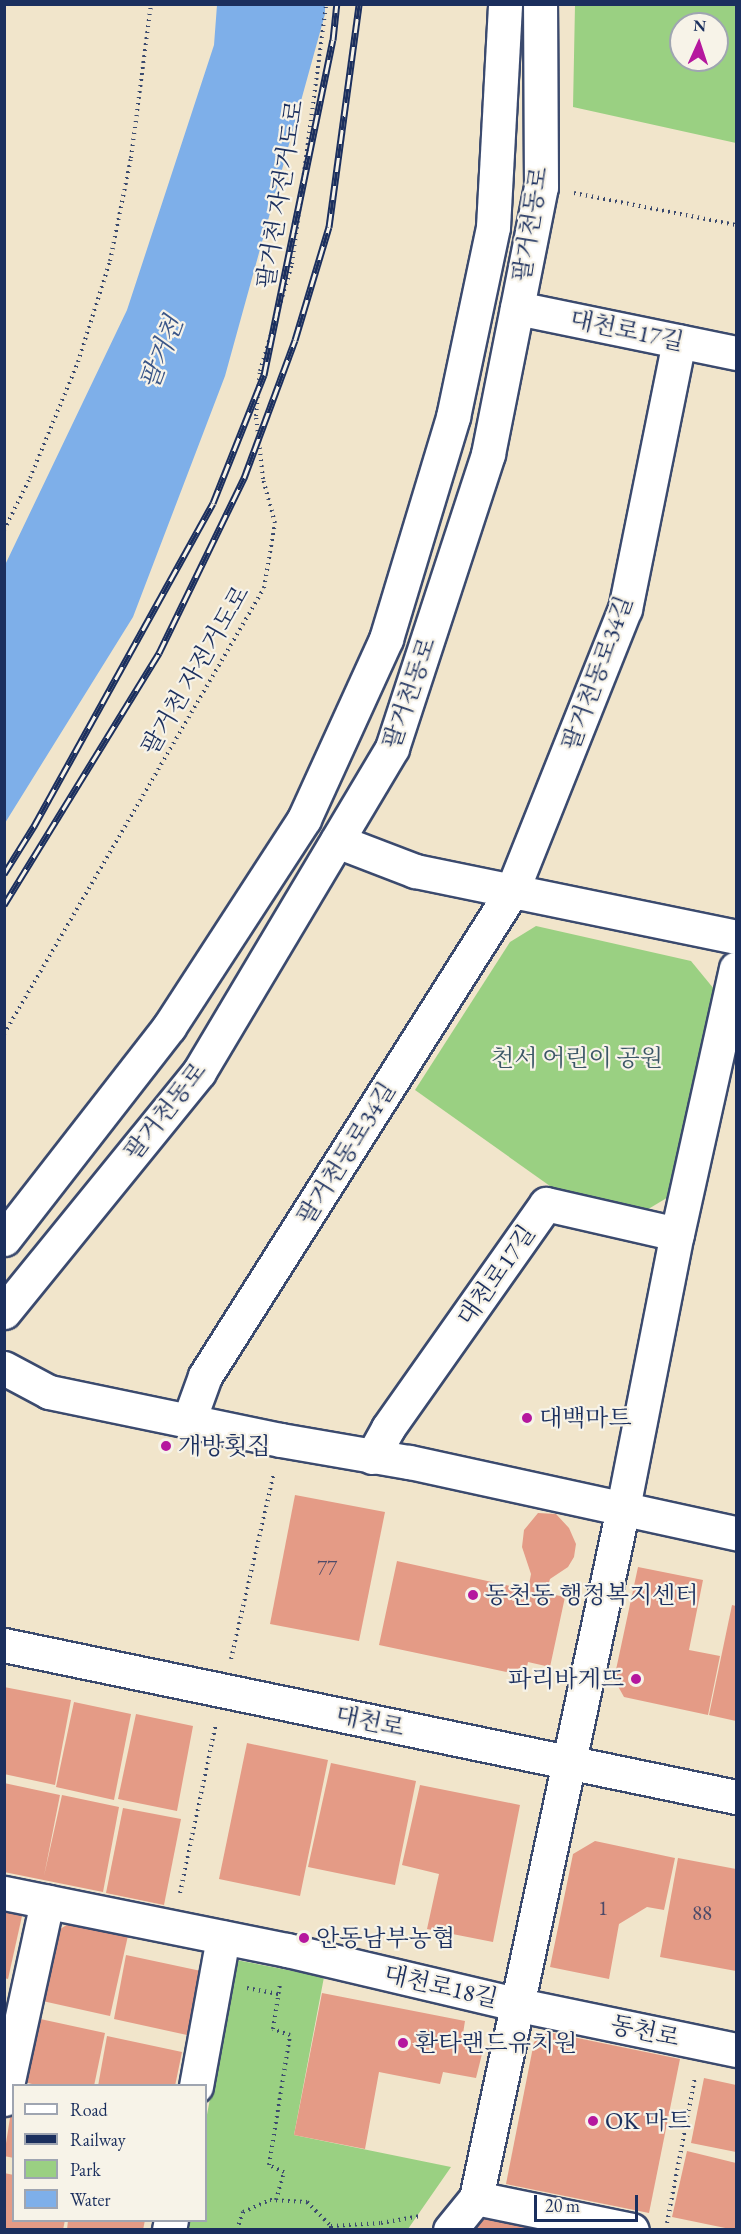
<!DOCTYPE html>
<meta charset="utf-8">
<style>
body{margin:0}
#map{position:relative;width:741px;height:2234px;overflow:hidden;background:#f1e5cb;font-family:"EB Garamond","Noto Serif KR",serif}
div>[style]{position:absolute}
.green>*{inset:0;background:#9ad082}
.water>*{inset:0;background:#7eafe9}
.building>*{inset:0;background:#e49b86}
.path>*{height:4px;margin-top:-2px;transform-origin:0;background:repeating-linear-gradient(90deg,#3b4a6e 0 1.5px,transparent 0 6px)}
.roads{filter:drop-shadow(2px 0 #3b4a6e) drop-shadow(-2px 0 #3b4a6e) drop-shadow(0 2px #3b4a6e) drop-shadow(0 -2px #3b4a6e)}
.minor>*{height:33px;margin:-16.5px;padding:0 16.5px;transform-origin:16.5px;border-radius:16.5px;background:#fff}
.major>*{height:33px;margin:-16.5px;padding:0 16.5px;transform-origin:16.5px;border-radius:16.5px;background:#fff}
.rail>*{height:7px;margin-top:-3.5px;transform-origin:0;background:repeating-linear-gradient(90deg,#f7f3e8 0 14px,#1b2f5e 0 28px);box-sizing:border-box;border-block:2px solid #1b2f5e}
.dots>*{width:16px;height:16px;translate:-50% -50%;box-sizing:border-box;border:3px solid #f7f3e8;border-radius:50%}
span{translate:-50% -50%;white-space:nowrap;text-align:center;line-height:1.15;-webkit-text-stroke:4.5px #f7f3e8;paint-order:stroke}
.number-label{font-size:21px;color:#4d4a68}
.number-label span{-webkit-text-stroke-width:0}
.street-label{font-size:24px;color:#1b2f5e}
.park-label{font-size:24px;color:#3b5767}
.poi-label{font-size:24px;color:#1b2f5e}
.left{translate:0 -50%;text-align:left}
.right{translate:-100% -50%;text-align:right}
.water-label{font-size:26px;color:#395588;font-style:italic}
.frame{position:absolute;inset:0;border:6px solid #1b2f5e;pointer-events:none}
.legend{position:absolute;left:12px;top:2084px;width:195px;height:138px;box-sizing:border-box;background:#f7f3e8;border:2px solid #9fa5b1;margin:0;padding:8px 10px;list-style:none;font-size:18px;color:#1b2f5e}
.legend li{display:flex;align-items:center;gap:12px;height:30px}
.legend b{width:30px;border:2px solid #9fa5b1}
.north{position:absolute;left:669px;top:12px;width:60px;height:60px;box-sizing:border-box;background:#f7f3e8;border:2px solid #9fa5b1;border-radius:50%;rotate:3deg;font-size:16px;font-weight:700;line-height:24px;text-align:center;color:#1b2f5e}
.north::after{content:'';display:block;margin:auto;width:21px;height:27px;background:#b5179e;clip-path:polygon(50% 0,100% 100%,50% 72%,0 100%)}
.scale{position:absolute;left:534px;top:2195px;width:104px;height:27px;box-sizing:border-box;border:3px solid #1b2f5e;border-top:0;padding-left:8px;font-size:18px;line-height:21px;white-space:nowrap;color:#1b2f5e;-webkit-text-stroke:4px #f7f3e8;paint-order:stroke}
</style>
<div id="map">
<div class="green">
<i style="clip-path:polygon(evenodd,575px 5px,736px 5px,736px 143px,573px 107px,575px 5px,681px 24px,717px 24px,717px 60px,681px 60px,681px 24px)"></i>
<i style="clip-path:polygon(536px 926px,691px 961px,714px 989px,670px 1196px,645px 1211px,557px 1191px,415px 1090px,510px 942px)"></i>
<i style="clip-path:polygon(236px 1960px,324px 1977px,294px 2135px,451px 2167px,408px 2229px,184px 2230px,186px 2221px,206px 2220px,206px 2120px)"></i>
</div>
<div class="water">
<i style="clip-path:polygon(217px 5px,325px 5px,325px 14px,225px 376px,133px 617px,5px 823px,5px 565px,127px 310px,214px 45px)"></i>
</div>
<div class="building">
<i style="clip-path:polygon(295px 1495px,385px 1512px,359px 1641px,270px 1624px)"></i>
<i style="clip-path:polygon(538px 1513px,556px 1514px,569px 1528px,576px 1544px,574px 1557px,568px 1567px,550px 1579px,546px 1593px,565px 1597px,550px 1667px,528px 1662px,525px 1676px,379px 1645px,397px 1561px,528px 1590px,531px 1574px,522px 1547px,524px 1530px)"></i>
<i style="clip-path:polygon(638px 1567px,703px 1580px,689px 1650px,720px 1656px,708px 1715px,624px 1697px,614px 1679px)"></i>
<i style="clip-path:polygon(732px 1605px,736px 1606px,736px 1721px,709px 1715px)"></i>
<i style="clip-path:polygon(4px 1687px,71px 1700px,55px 1785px,4px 1774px)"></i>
<i style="clip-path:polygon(74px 1702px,131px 1714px,114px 1800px,56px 1787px)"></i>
<i style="clip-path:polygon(136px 1714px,193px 1726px,177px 1811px,118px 1799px)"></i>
<i style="clip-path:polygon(247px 1743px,328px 1760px,300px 1896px,219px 1879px)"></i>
<i style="clip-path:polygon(331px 1763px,416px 1781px,395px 1885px,308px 1867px)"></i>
<i style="clip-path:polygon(4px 1783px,60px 1795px,44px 1876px,62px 1795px,119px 1807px,103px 1892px,4px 1872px)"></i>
<i style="clip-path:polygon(420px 1785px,520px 1805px,493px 1942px,427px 1929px,439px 1874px,402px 1865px)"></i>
<i style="clip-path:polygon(123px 1808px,181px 1819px,164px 1905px,106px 1893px)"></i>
<i style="clip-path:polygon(595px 1841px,675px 1858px,664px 1910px,647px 1907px,619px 1924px,609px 1979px,550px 1967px,573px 1854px)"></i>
<i style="clip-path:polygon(678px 1858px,736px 1869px,736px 1971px,660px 1957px)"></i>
<i style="clip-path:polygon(4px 1912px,22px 1916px,8px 1979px,4px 1978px)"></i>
<i style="clip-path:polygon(73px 1921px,129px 1931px,110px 2016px,38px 2000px,49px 1936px)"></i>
<i style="clip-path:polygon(126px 1955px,201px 1971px,187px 2035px,114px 2019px)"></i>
<i style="clip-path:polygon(322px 1993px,465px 2021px,462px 2040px,484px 2046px,476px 2078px,443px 2072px,440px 2084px,379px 2072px,365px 2149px,294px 2135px)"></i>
<i style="clip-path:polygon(31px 2017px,105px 2033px,94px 2086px,40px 2086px,20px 2081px)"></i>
<i style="clip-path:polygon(548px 2032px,680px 2059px,649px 2213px,506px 2184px,534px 2042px)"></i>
<i style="clip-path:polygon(107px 2036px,182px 2052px,175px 2086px,98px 2086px)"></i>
<i style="clip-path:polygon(704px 2078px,736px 2085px,736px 2152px,691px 2143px)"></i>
<i style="clip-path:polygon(12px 2105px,14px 2105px,14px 2158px,4px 2156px)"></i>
<i style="clip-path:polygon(687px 2151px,736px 2163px,735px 2230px,672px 2217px)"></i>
<i style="clip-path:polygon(4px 2173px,14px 2175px,14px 2220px,65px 2220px,63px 2230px,4px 2230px)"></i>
<i style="clip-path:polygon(487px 2207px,548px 2230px,468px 2230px)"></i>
<i style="clip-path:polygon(68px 2220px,145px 2220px,143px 2230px,67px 2230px)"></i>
</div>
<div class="path">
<i style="left:574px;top:193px;width:165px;rotate:11.2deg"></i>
<i style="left:4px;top:530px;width:58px;rotate:-63.4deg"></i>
<i style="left:30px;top:478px;width:126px;rotate:-67.5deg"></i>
<i style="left:78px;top:362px;width:106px;rotate:-72.4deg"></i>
<i style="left:110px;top:261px;width:105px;rotate:-78.5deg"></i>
<i style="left:131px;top:158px;width:155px;rotate:-82.6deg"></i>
<i style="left:4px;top:1034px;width:516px;rotate:-59.76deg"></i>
<i style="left:264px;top:588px;width:66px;rotate:-80.4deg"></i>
<i style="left:275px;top:523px;width:46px;rotate:-105.3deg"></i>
<i style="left:263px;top:479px;width:63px;rotate:-96.3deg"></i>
<i style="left:256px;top:416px;width:45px;rotate:-84.9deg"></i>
<i style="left:260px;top:371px;width:112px;rotate:-73.3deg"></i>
<i style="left:292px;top:264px;width:262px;rotate:-82.5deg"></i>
<i style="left:231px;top:1659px;width:191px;rotate:-77deg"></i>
<i style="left:180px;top:1893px;width:173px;rotate:-78deg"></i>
<i style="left:247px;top:1988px;width:33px;rotate:11deg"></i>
<i style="left:276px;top:2200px;width:29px;rotate:-74deg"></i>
<i style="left:284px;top:2172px;width:17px;rotate:-155deg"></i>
<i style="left:269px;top:2165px;width:132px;rotate:-80.8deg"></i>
<i style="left:290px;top:2035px;width:18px;rotate:-161deg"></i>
<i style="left:273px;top:2029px;width:46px;rotate:-81.2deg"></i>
<i style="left:667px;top:2223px;width:149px;rotate:-79.1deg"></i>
<i style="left:331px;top:2226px;width:50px;rotate:-3.4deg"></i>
<i style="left:381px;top:2223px;width:40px;rotate:-10deg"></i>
<i style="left:237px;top:2230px;width:19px;rotate:-72deg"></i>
<i style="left:243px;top:2212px;width:30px;rotate:-24deg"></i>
<i style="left:270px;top:2200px;width:37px;rotate:3deg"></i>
<i style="left:307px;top:2202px;width:34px;rotate:45deg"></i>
<i style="left:331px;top:2226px;width:4px;rotate:90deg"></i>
</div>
<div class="roads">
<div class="minor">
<i style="left:517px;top:308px;width:224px;rotate:11.6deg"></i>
<i style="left:337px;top:841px;width:84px;rotate:21deg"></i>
<i style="left:415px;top:871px;width:328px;rotate:11.6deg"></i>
<i style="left:4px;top:1368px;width:51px;rotate:28.1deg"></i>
<i style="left:49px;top:1392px;width:237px;rotate:11.7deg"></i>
<i style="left:281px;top:1440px;width:130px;rotate:9.8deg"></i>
<i style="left:409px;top:1462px;width:335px;rotate:12.3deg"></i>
<i style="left:189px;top:1420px;width:47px;rotate:-70deg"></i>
<i style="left:205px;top:1376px;width:574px;rotate:-57.67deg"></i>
<i style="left:512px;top:891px;width:304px;rotate:-68.2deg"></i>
<i style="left:625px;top:609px;width:273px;rotate:-78.6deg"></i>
<i style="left:372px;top:1457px;width:33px;rotate:-61deg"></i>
<i style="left:388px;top:1428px;width:274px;rotate:-54.8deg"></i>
<i style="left:546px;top:1204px;width:134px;rotate:12.9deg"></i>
<i style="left:4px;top:1893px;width:289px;rotate:11.4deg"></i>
<i style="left:287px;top:1950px;width:238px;rotate:13.3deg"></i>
<i style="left:519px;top:2005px;width:222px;rotate:11.7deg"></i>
<i style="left:196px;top:2086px;width:151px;rotate:-79.7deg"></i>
<i style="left:4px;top:2099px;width:202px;rotate:-77.7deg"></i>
<i style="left:476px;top:2198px;width:159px;rotate:11.6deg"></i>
<i style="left:169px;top:2230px;width:10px;rotate:-79deg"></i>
<i style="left:450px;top:2230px;width:41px;rotate:-50.9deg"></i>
<i style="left:476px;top:2198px;width:705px;rotate:-77.97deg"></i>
<i style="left:623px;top:1508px;width:279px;rotate:-78.9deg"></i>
<i style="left:677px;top:1234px;width:272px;rotate:-77.5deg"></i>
</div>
<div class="major">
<i style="left:4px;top:1239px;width:269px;rotate:-52.1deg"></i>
<i style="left:169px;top:1027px;width:248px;rotate:-57deg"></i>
<i style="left:304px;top:819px;width:198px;rotate:-65.5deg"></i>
<i style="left:386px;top:639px;width:232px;rotate:-73.2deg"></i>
<i style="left:453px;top:417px;width:194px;rotate:-78.1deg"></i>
<i style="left:493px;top:227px;width:223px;rotate:-86.9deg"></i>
<i style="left:4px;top:1312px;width:309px;rotate:-50.9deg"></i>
<i style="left:199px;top:1072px;width:377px;rotate:-59.2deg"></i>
<i style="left:392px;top:748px;width:309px;rotate:-71.9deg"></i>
<i style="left:488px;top:454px;width:272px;rotate:-78.8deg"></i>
<i style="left:541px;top:187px;width:183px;rotate:-90.3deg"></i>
<i style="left:4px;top:1645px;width:748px;rotate:11.73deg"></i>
</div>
</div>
<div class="rail">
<i style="left:4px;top:874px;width:57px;rotate:-58deg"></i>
<i style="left:34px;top:826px;width:369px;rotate:-61deg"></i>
<i style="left:213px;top:503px;width:138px;rotate:-68.3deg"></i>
<i style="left:264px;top:375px;width:342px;rotate:-78.4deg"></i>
<i style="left:333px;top:40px;width:36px;rotate:-84deg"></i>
<i style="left:4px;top:905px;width:296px;rotate:-58.4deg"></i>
<i style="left:159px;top:653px;width:195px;rotate:-64.1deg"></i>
<i style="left:244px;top:478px;width:147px;rotate:-69.7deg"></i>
<i style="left:295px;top:340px;width:118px;rotate:-73.3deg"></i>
<i style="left:329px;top:227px;width:225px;rotate:-82.3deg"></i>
</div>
<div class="dots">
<i style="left:527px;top:1418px;background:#b5179e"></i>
<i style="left:166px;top:1446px;background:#b5179e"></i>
<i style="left:473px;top:1595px;background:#b5179e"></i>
<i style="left:636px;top:1679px;background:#b5179e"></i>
<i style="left:304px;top:1938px;background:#b5179e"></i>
<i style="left:403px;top:2043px;background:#b5179e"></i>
<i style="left:593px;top:2121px;background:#b5179e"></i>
</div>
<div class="number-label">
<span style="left:327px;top:1568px">77</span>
<span style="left:603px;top:1908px">1</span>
<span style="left:702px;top:1913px">88</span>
</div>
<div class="street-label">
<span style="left:280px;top:194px;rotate:-81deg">팔거천 자전거도로</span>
<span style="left:530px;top:224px;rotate:-81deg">팔거천동로</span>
<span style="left:627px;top:330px;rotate:12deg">대천로17길</span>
<span style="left:195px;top:670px;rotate:-60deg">팔거천 자전거도로</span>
<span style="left:597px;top:673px;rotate:-70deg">팔거천동로34길</span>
<span style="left:409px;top:693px;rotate:-71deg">팔거천동로</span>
<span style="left:165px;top:1111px;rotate:-52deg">팔거천동로</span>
<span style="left:346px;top:1153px;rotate:-58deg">팔거천동로34길</span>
<span style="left:496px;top:1275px;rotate:-55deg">대천로17길</span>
<span style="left:370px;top:1721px;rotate:12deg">대천로</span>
<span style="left:441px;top:1986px;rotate:13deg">대천로18길</span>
<span style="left:645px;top:2031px;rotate:12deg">동천로</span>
</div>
<div class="park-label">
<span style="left:577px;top:1058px">천서 어린이 공원</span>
</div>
<div class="poi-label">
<span class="left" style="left:539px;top:1418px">대백마트</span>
<span class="left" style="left:178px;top:1446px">개방횟집</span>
<span class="left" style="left:485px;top:1595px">동천동 행정복지센터</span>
<span class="right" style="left:624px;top:1679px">파리바게뜨</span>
<span class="left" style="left:316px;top:1938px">안동남부농협</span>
<span class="left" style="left:415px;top:2043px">환타랜드유치원</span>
<span class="left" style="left:605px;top:2121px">OK 마트</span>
</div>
<div class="water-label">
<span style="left:162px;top:353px;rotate:-69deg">팔거천</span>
</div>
<div class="frame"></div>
<ul class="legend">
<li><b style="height:8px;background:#fff"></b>Road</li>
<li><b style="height:8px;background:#1b2f5e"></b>Railway</li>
<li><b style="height:16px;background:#9ad082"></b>Park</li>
<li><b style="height:16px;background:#7eafe9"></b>Water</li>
</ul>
<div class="north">N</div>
<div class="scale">20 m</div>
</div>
